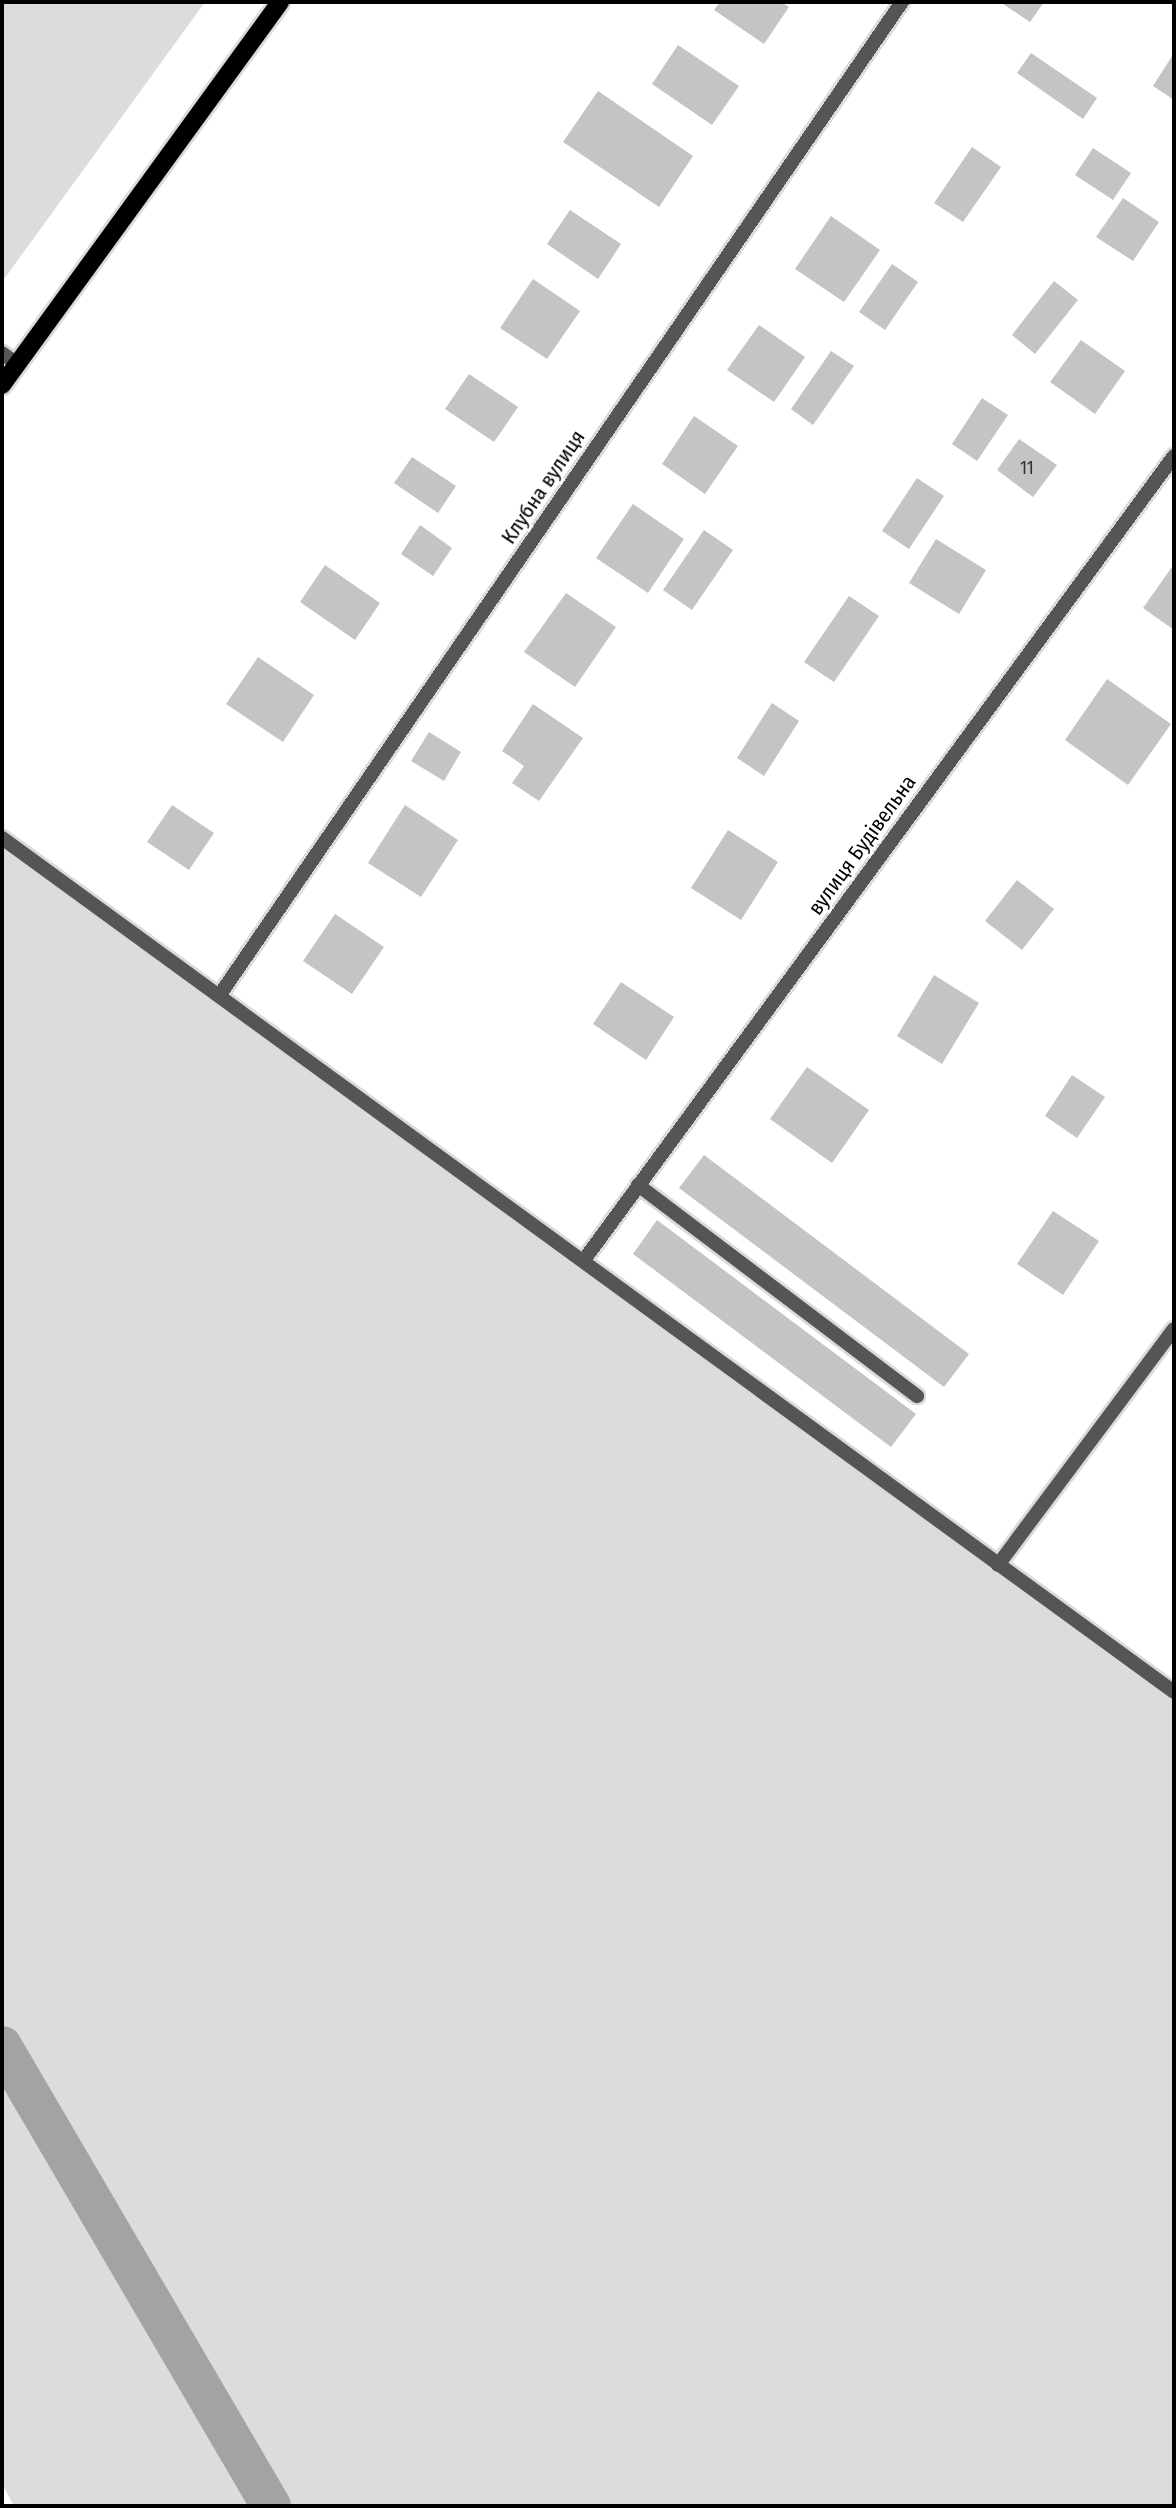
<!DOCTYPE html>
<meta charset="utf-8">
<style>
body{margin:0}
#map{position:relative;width:1176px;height:2508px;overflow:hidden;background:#fff;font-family:"Fira Sans Condensed",sans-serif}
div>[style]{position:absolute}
.green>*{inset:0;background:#dcdcdc}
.canal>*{height:40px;margin:-20px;padding:0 20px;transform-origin:20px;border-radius:20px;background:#a3a3a3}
.building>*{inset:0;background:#c4c4c4}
.roads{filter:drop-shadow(2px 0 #dbdbdb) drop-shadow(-2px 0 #dbdbdb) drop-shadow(0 2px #dbdbdb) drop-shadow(0 -2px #dbdbdb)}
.lane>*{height:14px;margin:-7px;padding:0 7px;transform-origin:7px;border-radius:7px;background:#555}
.street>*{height:14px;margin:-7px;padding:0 7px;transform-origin:7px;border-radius:7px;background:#555}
.primary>*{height:18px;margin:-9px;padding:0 9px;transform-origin:9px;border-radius:9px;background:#000}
span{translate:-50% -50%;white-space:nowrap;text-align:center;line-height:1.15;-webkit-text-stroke:5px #fff;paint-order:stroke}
.number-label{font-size:18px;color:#313131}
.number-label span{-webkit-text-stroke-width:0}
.street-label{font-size:21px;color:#000}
.frame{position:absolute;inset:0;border:4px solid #000;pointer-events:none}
</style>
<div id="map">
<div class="green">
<i style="clip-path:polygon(2px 2px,205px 2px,2px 282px)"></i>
<i style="clip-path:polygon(2px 838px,1174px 1692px,1174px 2506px,14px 2506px,2px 2484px)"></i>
</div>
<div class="canal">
<i style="left:2px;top:2046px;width:533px;rotate:59.68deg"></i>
</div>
<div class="building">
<i style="clip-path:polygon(720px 2px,781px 2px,789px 7px,764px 44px,714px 10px)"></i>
<i style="clip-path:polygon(1000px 2px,1044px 2px,1030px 22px)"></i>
<i style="clip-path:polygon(678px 45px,739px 86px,712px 125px,652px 84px)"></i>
<i style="clip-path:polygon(1031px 53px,1097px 98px,1083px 119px,1017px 73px)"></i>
<i style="clip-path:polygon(1174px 53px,1174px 100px,1153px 86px)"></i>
<i style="clip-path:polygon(598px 91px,693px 156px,659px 207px,563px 142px)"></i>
<i style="clip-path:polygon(972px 147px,1001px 167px,963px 222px,934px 203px)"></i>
<i style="clip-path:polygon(1093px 148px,1131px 173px,1113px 200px,1075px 175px)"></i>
<i style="clip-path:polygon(1123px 198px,1159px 222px,1133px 261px,1096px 237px)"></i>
<i style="clip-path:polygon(570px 210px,621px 244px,598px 279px,547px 244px)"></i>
<i style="clip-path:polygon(831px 216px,880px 250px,844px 302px,795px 269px)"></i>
<i style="clip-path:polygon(892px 264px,918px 282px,885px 330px,859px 312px)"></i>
<i style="clip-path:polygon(533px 279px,580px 311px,547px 359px,500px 328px)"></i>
<i style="clip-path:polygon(1054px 281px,1078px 300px,1035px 354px,1012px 335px)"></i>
<i style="clip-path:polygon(759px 325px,805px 357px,774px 402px,727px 370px)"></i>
<i style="clip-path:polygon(1081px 340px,1125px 371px,1095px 414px,1050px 382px)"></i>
<i style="clip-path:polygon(831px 351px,854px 366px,813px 425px,791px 409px)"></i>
<i style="clip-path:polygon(469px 374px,518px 407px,494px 442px,445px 409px)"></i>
<i style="clip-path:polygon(982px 398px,1008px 415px,977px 461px,952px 444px)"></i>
<i style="clip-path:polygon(694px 416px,738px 446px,705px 494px,662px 464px)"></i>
<i style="clip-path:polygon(1019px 439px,1057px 465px,1033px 497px,997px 470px)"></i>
<i style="clip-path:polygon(412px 457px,456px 486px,438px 513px,394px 483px)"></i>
<i style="clip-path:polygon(917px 478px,944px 496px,909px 549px,882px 531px)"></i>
<i style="clip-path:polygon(633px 504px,684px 539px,648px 593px,596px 558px)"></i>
<i style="clip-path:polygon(420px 525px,452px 548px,433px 576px,401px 554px)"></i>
<i style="clip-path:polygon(704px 530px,733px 550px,692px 610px,663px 590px)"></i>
<i style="clip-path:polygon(936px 539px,986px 570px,959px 614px,909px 583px)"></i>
<i style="clip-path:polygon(1174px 564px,1174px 630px,1143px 608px)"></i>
<i style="clip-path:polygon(325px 565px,380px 603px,355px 640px,300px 602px)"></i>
<i style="clip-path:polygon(566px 593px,616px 627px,575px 687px,524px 652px)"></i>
<i style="clip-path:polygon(849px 596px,879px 616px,834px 682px,804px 662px)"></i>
<i style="clip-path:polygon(258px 657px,314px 695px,283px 742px,226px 704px)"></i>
<i style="clip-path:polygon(1107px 679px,1171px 724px,1128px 785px,1065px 740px)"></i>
<i style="clip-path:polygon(772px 703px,799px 721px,764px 776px,737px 758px)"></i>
<i style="clip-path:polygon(533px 704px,583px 738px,539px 801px,512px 783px,524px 766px,502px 751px)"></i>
<i style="clip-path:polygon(429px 732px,461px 752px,444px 781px,411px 761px)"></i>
<i style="clip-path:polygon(172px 805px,214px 833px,189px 870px,147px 842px)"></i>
<i style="clip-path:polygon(405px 805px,458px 840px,421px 897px,368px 863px)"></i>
<i style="clip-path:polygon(728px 830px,778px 862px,741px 920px,691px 888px)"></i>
<i style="clip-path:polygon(1017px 880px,1054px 909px,1022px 950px,985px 921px)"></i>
<i style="clip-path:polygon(335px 914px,384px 947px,352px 994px,303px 961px)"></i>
<i style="clip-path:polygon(934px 975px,979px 1003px,942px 1064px,897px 1036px)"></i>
<i style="clip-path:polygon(621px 982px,674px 1017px,646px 1060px,593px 1024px)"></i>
<i style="clip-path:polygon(807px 1067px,869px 1110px,832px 1163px,770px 1119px)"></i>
<i style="clip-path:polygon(1072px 1075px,1105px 1097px,1077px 1138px,1045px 1116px)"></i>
<i style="clip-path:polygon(704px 1155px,969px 1354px,944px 1387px,679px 1188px)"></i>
<i style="clip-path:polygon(1053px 1211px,1099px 1241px,1063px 1295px,1017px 1264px)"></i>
<i style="clip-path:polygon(657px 1220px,916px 1414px,891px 1447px,633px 1254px)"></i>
</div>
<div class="roads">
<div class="lane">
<i style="left:638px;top:1185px;width:350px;rotate:37.1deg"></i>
</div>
<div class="street">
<i style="left:2px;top:353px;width:19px;rotate:36deg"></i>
<i style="left:2px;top:838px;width:1450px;rotate:36.08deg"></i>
<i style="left:219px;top:996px;width:1206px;rotate:-55.51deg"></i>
<i style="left:584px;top:1260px;width:997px;rotate:-53.73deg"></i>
<i style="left:998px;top:1565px;width:294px;rotate:-53.3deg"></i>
</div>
<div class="primary">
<i style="left:2px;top:385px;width:473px;rotate:-54deg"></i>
</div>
</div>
<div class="number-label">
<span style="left:1027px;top:468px">11</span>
</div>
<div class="street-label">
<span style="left:543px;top:487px;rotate:-56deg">Клубна вулиця</span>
<span style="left:862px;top:845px;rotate:-54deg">вулиця Будівельна</span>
</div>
<div class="frame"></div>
</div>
